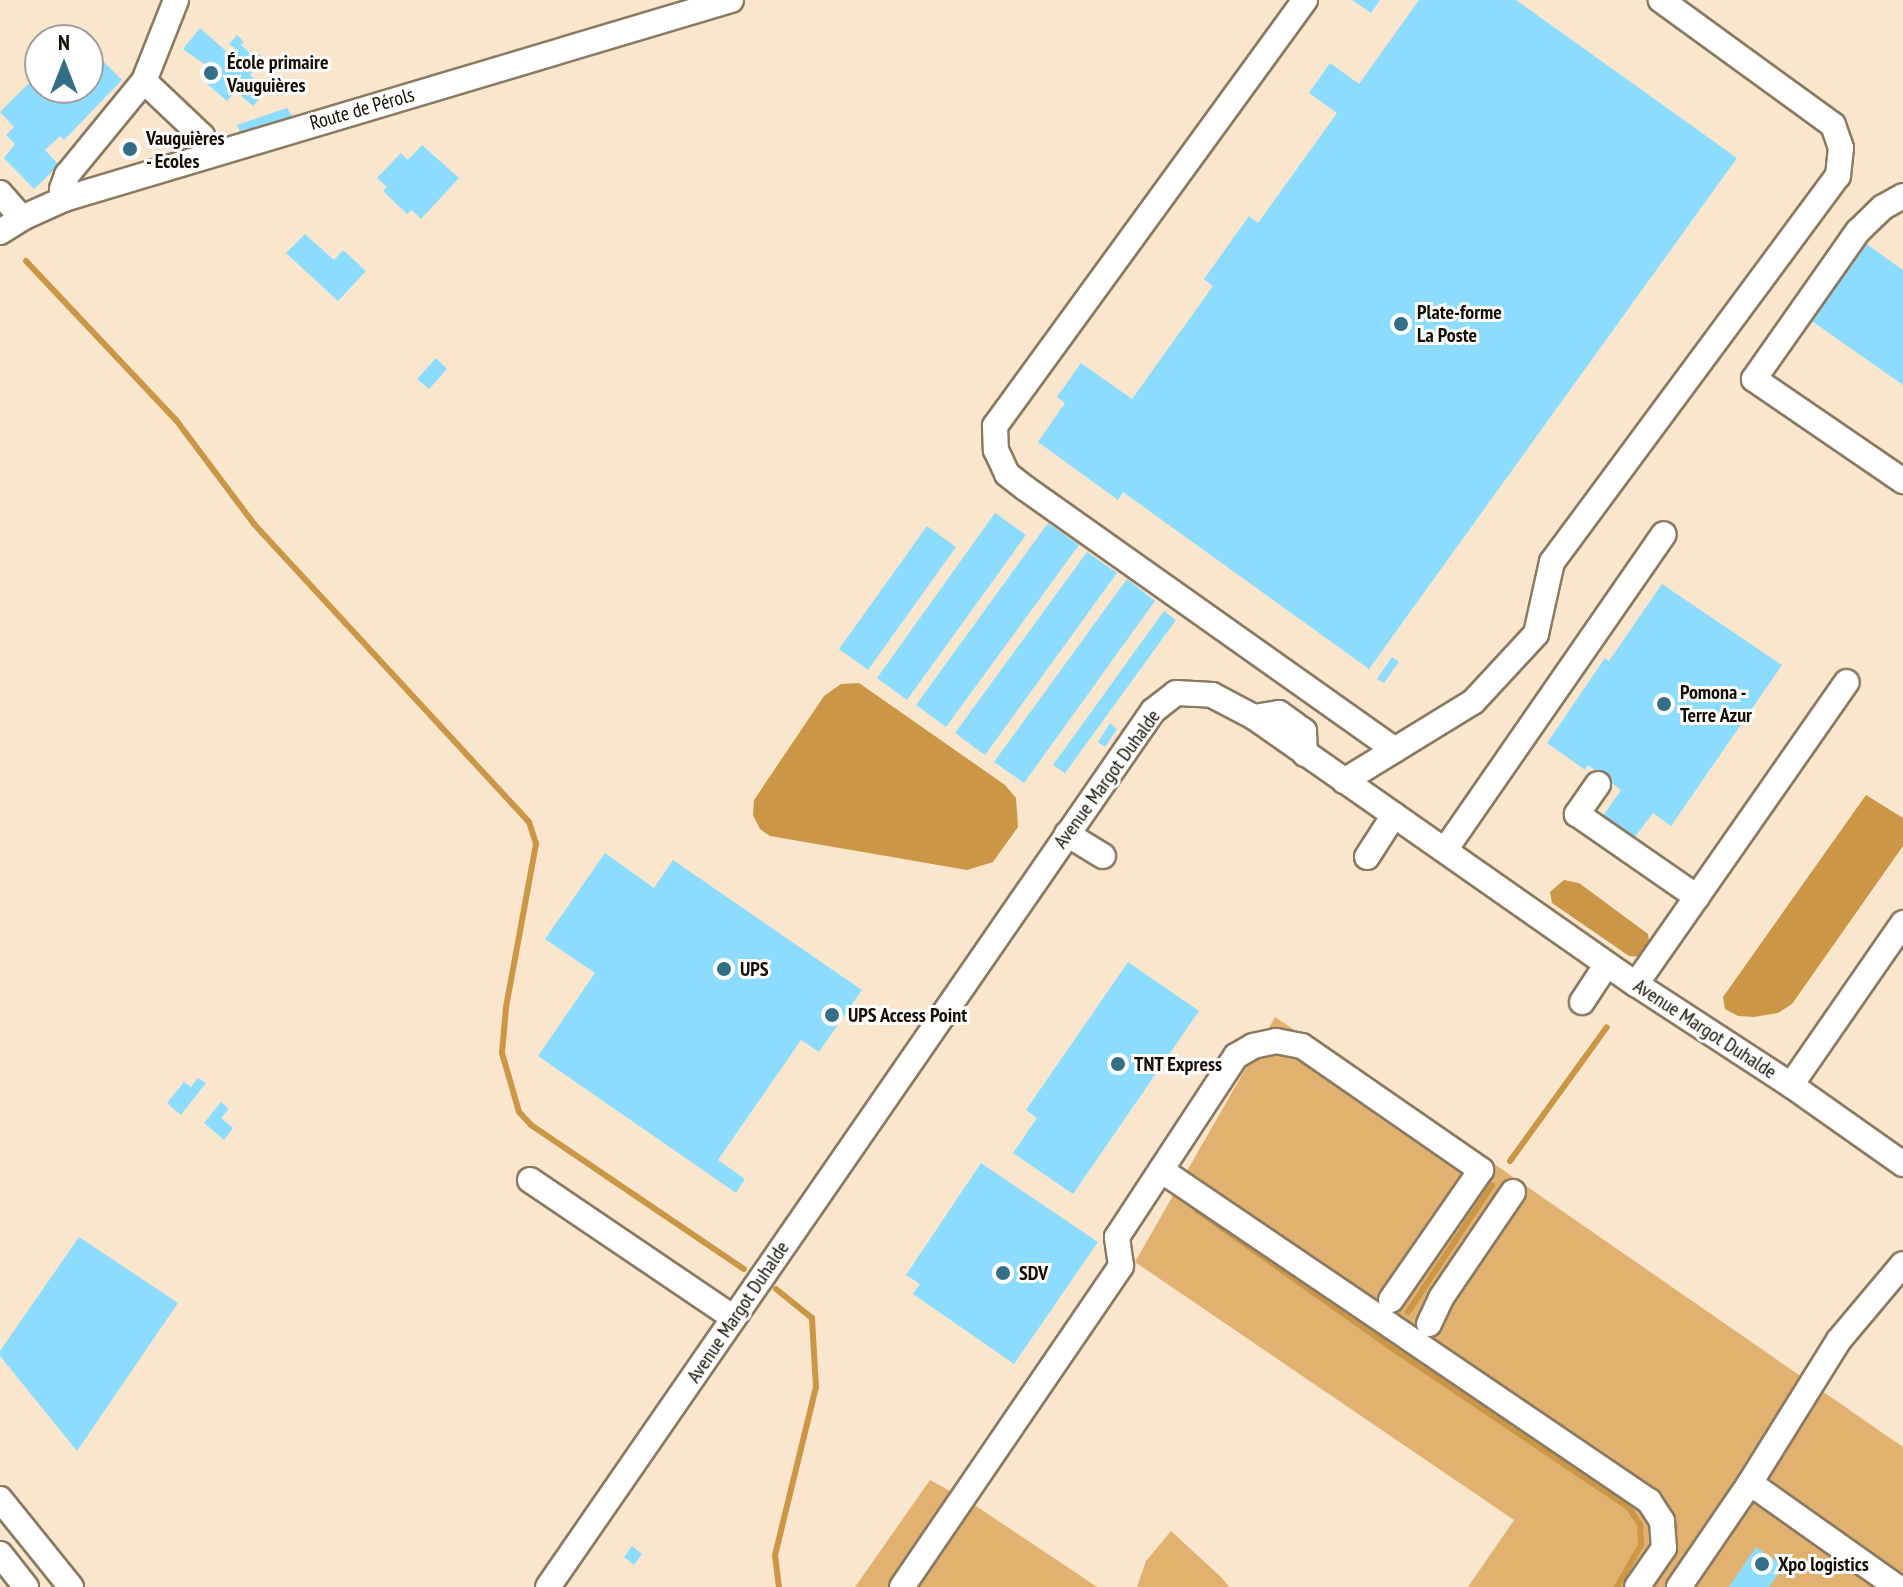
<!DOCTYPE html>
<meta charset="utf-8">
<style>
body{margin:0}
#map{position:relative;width:1903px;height:1587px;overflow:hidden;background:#fae6cc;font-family:"PT Sans Narrow",sans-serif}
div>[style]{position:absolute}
.green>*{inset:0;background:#e1b26f}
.water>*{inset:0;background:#cb9747}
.stream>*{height:6px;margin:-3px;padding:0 3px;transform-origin:3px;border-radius:3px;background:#cb9747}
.building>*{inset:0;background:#8cdcff}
.roads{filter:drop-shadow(2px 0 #8b7a62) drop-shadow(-2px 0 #8b7a62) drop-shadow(0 2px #8b7a62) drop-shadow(0 -2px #8b7a62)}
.minor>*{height:24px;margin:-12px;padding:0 12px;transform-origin:12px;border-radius:12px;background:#fff}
.dots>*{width:22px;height:22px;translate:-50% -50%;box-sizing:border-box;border:4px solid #fff;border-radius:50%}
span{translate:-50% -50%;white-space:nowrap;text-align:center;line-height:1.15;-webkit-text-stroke:6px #fff;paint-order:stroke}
.poi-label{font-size:20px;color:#140e05;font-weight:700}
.left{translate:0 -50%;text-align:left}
.street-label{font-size:20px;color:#140e05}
.north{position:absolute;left:24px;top:24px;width:80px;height:80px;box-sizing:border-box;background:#fff;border:2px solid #a19f9b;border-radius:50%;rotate:0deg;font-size:22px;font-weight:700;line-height:32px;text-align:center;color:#140e05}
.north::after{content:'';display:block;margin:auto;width:28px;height:36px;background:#346f87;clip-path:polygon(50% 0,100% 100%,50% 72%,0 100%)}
</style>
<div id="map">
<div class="green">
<i style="clip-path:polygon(1275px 1017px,1464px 1143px,1903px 1447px,1903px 1587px,1468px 1587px,1514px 1520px,1135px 1262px)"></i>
<i style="clip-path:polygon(930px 1480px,970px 1502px,1097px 1587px,855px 1587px)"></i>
<i style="clip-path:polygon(1171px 1531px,1222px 1578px,1229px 1587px,1137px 1587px,1146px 1561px)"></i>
</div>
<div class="water">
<i style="clip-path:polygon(859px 683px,1005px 785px,1016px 798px,1018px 827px,993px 862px,967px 870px,770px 836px,760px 829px,753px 815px,754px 800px,824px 696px,841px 684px)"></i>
<i style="clip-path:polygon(1866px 795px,1903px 818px,1903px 846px,1792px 1004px,1778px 1013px,1754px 1017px,1738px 1016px,1725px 1009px,1723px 997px)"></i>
<i style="clip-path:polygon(1564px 880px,1579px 883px,1648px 934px,1650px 947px,1643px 957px,1629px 956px,1552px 903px,1550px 892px)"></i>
</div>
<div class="stream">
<i style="left:26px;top:261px;width:219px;rotate:46.7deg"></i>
<i style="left:176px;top:420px;width:130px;rotate:53.1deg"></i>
<i style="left:254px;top:524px;width:405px;rotate:47.3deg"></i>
<i style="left:529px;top:822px;width:23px;rotate:72deg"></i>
<i style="left:536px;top:844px;width:167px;rotate:100.4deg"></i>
<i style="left:506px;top:1008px;width:45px;rotate:95.1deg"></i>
<i style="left:502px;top:1053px;width:61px;rotate:73.9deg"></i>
<i style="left:519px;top:1112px;width:18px;rotate:47deg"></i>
<i style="left:531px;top:1125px;width:257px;rotate:34.1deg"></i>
<i style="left:1510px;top:1161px;width:165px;rotate:-54.1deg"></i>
<i style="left:1197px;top:1210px;width:239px;rotate:35.3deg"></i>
<i style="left:1392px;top:1348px;width:285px;rotate:34deg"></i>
<i style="left:1628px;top:1507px;width:21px;rotate:55deg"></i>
<i style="left:1640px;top:1524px;width:21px;rotate:87deg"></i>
<i style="left:1641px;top:1545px;width:48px;rotate:119.7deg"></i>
<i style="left:776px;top:1289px;width:46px;rotate:38.9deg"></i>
<i style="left:812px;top:1318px;width:69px;rotate:86.7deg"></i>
<i style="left:816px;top:1387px;width:173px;rotate:103.7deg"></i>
<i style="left:775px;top:1555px;width:32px;rotate:83deg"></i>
<i style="left:1408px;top:1312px;width:152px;rotate:-56.5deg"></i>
</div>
<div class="building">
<i style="clip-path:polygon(1352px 0,1380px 0,1371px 13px)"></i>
<i style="clip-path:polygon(1419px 0,1516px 0,1737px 158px,1369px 669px,1123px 492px,1118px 500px,1038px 442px,1065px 403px,1057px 397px,1081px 363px,1132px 399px,1213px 286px,1204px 279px,1249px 216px,1258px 223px,1337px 113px,1309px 93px,1330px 63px,1359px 84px)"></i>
<i style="clip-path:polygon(200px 28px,229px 54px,235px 48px,229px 44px,237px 35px,244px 42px,241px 45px,255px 58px,259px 54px,264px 58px,250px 75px,267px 90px,253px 106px,236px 91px,227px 101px,205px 82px,214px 71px,183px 49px)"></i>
<i style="clip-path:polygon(88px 46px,122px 80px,64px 140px,60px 136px,45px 150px,59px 165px,34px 189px,4px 158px,15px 144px,6px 135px,14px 127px,0 112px,40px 72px,40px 88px,88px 88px)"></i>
<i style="clip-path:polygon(287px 108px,293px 118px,241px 134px,237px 125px)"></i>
<i style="clip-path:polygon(422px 145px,459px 178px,421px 219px,412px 210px,407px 214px,383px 191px,387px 187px,377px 178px,401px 153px,408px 160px)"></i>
<i style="clip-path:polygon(305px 234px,334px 260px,343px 250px,366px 271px,338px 301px,286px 253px)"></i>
<i style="clip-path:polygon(1858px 238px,1903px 270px,1903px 385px,1806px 317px)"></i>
<i style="clip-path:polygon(436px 358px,447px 369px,429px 389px,417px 379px)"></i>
<i style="clip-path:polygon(995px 513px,1026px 535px,907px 700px,877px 678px)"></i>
<i style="clip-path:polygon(1048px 523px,1079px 545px,946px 727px,916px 705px)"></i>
<i style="clip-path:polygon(927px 526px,956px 547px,868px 670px,839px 649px)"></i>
<i style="clip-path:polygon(1087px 552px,1117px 573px,985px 755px,955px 733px)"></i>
<i style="clip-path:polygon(1127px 579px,1155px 601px,1024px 783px,994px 762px)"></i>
<i style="clip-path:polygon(1662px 584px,1782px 665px,1671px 826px,1653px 813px,1634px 838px,1603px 816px,1621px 790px,1588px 765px,1585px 770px,1547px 743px,1605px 658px,1609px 661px)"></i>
<i style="clip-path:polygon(1164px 611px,1176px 620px,1065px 773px,1053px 765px)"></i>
<i style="clip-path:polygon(1392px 657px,1399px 662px,1384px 683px,1377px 679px)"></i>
<i style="clip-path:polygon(1110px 723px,1117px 729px,1105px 747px,1098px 742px)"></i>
<i style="clip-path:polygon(605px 853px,654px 888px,673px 860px,862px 990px,819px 1052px,801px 1040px,718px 1160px,745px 1179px,736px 1193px,538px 1056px,595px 973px,545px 939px)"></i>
<i style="clip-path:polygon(1128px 962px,1199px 1011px,1073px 1194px,1013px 1153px,1037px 1118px,1026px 1110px)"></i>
<i style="clip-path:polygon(198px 1078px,206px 1083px,181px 1115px,167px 1103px,184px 1082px,191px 1087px)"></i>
<i style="clip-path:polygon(221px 1102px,229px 1109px,221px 1118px,233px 1128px,224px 1140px,204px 1123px)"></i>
<i style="clip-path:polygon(981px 1163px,1098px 1242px,1014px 1364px,913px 1294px,920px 1284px,906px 1275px)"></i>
<i style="clip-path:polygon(79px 1237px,178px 1303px,77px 1451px,0 1356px,0 1351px)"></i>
<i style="clip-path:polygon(632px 1546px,642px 1554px,634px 1565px,624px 1557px)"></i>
<i style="clip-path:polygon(1756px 1547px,1784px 1566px,1769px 1587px,1729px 1587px)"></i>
</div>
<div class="roads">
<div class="minor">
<i style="left:1305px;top:0;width:527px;rotate:126.04deg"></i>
<i style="left:995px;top:426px;width:24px;rotate:88deg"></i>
<i style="left:996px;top:450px;width:26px;rotate:65deg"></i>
<i style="left:1007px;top:474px;width:23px;rotate:38deg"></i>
<i style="left:1025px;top:488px;width:453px;rotate:35.3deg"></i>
<i style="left:144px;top:81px;width:80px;rotate:43.5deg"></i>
<i style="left:202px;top:136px;width:18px;rotate:77deg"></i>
<i style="left:0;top:193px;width:33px;rotate:49deg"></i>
<i style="left:1903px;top:196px;width:23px;rotate:151deg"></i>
<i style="left:1883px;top:207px;width:35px;rotate:136deg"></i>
<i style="left:1858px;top:231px;width:181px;rotate:125.1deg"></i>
<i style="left:1754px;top:379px;width:181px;rotate:34.4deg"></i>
<i style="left:64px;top:199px;width:10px;rotate:-101deg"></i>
<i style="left:62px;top:189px;width:15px;rotate:-70deg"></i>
<i style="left:67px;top:175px;width:122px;rotate:-50.7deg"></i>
<i style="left:144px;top:81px;width:87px;rotate:-68.4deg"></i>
<i style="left:0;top:232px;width:26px;rotate:-32deg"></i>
<i style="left:22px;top:218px;width:46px;rotate:-24.3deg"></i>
<i style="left:64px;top:199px;width:696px;rotate:-16.61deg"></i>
<i style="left:1254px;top:717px;width:25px;rotate:-9deg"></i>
<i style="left:1279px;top:713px;width:31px;rotate:36deg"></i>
<i style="left:1304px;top:731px;width:23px;rotate:88deg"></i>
<i style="left:1344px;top:781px;width:151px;rotate:-31.5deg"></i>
<i style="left:1473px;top:702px;width:93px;rotate:-47.2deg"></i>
<i style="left:1536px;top:634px;width:74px;rotate:-77.5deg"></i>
<i style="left:1552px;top:562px;width:480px;rotate:-53.5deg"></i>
<i style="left:1838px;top:176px;width:28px;rotate:-84deg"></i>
<i style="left:1841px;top:148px;width:24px;rotate:-109deg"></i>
<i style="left:1833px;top:125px;width:213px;rotate:-144deg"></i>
<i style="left:1598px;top:784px;width:37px;rotate:125deg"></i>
<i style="left:1577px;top:814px;width:146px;rotate:34.7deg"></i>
<i style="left:1067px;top:834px;width:42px;rotate:31.4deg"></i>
<i style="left:1445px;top:850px;width:384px;rotate:-55.3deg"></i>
<i style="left:1367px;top:857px;width:50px;rotate:-57.3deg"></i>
<i style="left:1636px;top:984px;width:368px;rotate:-55.1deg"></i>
<i style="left:1582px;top:1002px;width:45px;rotate:-56.7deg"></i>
<i style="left:1791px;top:1085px;width:197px;rotate:-55.3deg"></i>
<i style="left:1161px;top:1170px;width:590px;rotate:34.15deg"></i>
<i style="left:1649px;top:1501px;width:24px;rotate:57deg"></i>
<i style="left:1662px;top:1521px;width:27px;rotate:86deg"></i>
<i style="left:1664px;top:1548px;width:47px;rotate:124.7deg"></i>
<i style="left:530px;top:1180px;width:246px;rotate:34.1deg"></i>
<i style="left:1429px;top:1324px;width:29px;rotate:-65deg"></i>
<i style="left:1441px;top:1298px;width:128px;rotate:-55.8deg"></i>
<i style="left:1750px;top:1483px;width:180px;rotate:35.3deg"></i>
<i style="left:0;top:1499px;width:113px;rotate:51.1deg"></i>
<i style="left:0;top:1554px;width:42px;rotate:51.8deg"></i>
<i style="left:548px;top:1587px;width:1065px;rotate:-55.37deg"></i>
<i style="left:1153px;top:711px;width:29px;rotate:-38deg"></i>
<i style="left:1176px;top:693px;width:36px;rotate:3deg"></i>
<i style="left:1212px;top:695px;width:47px;rotate:27.6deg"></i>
<i style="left:1254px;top:717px;width:466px;rotate:35deg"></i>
<i style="left:1636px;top:984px;width:185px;rotate:33.1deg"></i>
<i style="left:1791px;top:1085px;width:137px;rotate:35.2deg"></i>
<i style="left:902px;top:1587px;width:389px;rotate:-55.7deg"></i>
<i style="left:1121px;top:1266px;width:29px;rotate:-98deg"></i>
<i style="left:1117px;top:1237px;width:217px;rotate:-56.7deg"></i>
<i style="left:1236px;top:1056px;width:20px;rotate:-30deg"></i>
<i style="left:1253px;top:1046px;width:24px;rotate:-12deg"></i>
<i style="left:1276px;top:1041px;width:26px;rotate:11deg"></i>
<i style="left:1302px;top:1046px;width:218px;rotate:34.7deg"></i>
<i style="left:1481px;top:1170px;width:158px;rotate:124.7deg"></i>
<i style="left:1679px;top:1587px;width:126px;rotate:-55.7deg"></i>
<i style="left:1750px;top:1483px;width:168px;rotate:-58.1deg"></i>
<i style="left:1839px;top:1340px;width:99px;rotate:-49.9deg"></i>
</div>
</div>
<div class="dots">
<i style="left:211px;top:73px;background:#346f87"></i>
<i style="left:130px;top:149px;background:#346f87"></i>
<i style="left:1401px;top:324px;background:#346f87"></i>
<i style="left:1664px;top:704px;background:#346f87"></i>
<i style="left:724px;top:969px;background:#346f87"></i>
<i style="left:832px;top:1015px;background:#346f87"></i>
<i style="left:1118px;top:1064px;background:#346f87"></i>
<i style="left:1003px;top:1273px;background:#346f87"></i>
<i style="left:1762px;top:1564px;background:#346f87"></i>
</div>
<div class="poi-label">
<span class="left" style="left:227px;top:74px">École primaire<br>Vauguières</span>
<span class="left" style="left:146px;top:150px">Vauguières<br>- Ecoles</span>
<span class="left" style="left:1417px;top:324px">Plate-forme<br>La Poste</span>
<span class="left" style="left:1680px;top:704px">Pomona -<br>Terre Azur</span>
<span class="left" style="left:740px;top:969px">UPS</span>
<span class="left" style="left:848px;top:1015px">UPS Access Point</span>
<span class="left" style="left:1134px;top:1064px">TNT Express</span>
<span class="left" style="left:1019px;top:1273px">SDV</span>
<span class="left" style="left:1778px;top:1564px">Xpo logistics</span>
</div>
<div class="street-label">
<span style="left:362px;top:109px;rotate:-16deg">Route de Pérols</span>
<span style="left:1107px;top:779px;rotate:-54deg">Avenue Margot Duhalde</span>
<span style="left:1705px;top:1029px;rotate:33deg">Avenue Margot Duhalde</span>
<span style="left:738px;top:1312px;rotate:-56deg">Avenue Margot Duhalde</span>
</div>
<div class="north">N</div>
</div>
